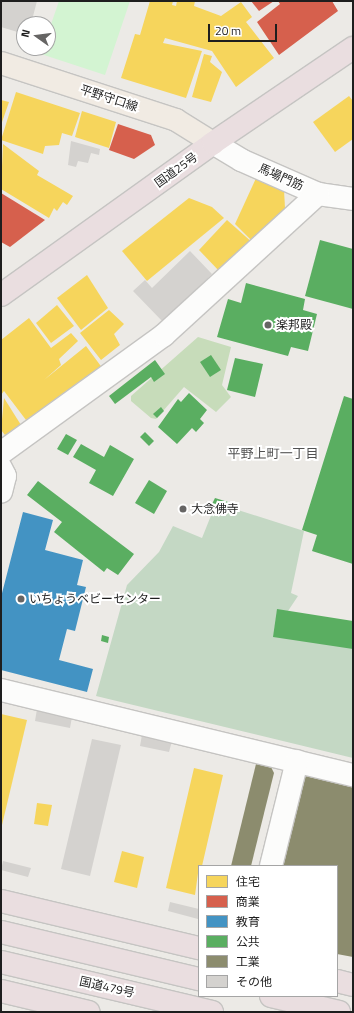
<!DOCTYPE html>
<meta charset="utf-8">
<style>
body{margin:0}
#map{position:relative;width:354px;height:1013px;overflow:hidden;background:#eceae6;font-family:"Titillium Web","Noto Sans JP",sans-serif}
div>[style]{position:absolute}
.forest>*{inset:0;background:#c7dcba}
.cemetery>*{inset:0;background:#c4d8c4}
.park>*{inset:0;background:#d3f4d2}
.homes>*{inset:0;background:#f6d55c}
.shops>*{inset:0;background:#d6604d}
.schools>*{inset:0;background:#4393c3}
.public>*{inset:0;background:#5aae61}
.industry>*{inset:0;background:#8c8c6e}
.building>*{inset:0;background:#d4d2cf}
.roads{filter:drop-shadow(1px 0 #c5c4c2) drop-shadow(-1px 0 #c5c4c2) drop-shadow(0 1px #c5c4c2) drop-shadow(0 -1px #c5c4c2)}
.minor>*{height:22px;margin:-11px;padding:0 11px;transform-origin:11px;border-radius:11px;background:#fcfcfb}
.major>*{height:22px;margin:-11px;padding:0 11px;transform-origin:11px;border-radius:11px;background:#f1ebe3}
.highway>*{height:22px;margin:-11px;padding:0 11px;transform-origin:11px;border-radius:11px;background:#eadee0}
.dots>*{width:11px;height:11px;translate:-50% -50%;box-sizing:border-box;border:2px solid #fff;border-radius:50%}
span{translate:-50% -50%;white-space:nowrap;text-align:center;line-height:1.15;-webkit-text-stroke:4px #fff;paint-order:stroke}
.street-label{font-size:12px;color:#1e1e1e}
.poi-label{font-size:12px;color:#1e1e1e}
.left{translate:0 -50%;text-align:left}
.neighbourhood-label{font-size:13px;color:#515151}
.frame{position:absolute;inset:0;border:2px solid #1e1e1e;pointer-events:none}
.legend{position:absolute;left:198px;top:865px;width:140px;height:132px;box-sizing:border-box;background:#fff;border:1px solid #a5a5a5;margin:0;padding:5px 7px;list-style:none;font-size:12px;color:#1e1e1e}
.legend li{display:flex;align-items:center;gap:8px;height:20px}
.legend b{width:20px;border:1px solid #a5a5a5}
.north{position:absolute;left:16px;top:16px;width:40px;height:40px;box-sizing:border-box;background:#fff;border:1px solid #a5a5a5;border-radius:50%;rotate:284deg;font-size:11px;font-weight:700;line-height:16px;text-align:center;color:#1e1e1e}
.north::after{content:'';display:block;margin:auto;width:14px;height:18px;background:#666564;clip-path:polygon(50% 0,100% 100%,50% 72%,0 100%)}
.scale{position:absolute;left:208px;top:24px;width:69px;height:18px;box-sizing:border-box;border:2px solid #1e1e1e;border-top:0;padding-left:5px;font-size:12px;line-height:14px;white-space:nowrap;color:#1e1e1e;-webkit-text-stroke:3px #fff;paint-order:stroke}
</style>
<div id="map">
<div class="forest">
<i style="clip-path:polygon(198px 337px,231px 347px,222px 385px,231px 397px,216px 412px,184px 387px,156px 419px,151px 418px,131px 401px,131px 396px)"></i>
</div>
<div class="cemetery">
<i style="clip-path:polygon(216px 503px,304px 531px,291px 593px,298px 596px,274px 632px,353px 644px,353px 758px,96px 696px,127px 585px,159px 552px,173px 526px,202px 538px)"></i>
</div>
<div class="park">
<i style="clip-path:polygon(59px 1px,130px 1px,105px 75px,41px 54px,43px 48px,48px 48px,48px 33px)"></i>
</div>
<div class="homes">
<i style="clip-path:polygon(150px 1px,173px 1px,172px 5px,176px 6px,177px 1px,195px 1px,194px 6px,221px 16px,241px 2px,252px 17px,246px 22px,274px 58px,236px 87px,212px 51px,165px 38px,163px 43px,202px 51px,186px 98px,121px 78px,135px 34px,140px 35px)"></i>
<i style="clip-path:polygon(204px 54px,212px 56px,210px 62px,222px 72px,211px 102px,192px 97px)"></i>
<i style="clip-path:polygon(16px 92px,80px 113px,72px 136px,62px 133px,59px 145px,45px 146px,43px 154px,1px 140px)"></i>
<i style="clip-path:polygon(349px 96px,353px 101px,353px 139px,335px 152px,313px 122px)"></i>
<i style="clip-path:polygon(1px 100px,9px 102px,1px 125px)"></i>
<i style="clip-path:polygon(82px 111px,116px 122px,109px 148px,75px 137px)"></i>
<i style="clip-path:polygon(3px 144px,39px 171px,37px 175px,73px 196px,67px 205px,63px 202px,57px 211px,54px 208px,49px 218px,1px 189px)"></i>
<i style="clip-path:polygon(257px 176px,284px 190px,285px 208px,252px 241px,235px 224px)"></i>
<i style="clip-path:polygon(189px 198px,212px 207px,224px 218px,147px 281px,122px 251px)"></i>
<i style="clip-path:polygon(227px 220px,254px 244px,221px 273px,199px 250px)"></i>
<i style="clip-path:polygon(87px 275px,108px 308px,81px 330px,57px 298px)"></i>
<i style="clip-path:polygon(57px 305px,74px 326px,51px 343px,36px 323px)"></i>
<i style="clip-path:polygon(109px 310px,124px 324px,114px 334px,120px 345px,101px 360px,80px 333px)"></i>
<i style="clip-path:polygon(29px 318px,51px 348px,71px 333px,78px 341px,59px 359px,61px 365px,44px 380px,86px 346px,103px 369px,26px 420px,4px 391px,1px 395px,1px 340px)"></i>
<i style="clip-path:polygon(4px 398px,21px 425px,5px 435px,1px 430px)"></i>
<i style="clip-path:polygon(1px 714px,27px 720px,2px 825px,1px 825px)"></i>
<i style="clip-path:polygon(194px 768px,223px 775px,202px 866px,199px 866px,195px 895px,166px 888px)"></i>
<i style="clip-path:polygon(37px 803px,52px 805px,48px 826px,34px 824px)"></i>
<i style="clip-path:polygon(122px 851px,144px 857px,137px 888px,114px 882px)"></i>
</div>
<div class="shops">
<i style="clip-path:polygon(251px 1px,274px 1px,259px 11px)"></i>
<i style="clip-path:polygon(278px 1px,332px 1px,338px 11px,279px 55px,257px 22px,280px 4px)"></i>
<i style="clip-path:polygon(118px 124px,151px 135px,155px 145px,134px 159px,109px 150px)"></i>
<i style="clip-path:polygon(1px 193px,45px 220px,10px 247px,1px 242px)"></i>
</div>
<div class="schools">
<i style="clip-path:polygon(23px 512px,53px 520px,45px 550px,83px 560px,77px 585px,86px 587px,75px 631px,67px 629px,59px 660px,93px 669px,87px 692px,1px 670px,1px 597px)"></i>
</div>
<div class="public">
<i style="clip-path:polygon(320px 240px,353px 249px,353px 309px,305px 296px)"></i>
<i style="clip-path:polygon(246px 283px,305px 299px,303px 310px,317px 314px,308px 351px,291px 347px,288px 356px,217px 337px,228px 299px,241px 303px)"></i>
<i style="clip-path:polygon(211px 355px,221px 370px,210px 377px,200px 362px)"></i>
<i style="clip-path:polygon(235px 358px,263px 364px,255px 397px,227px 390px)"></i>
<i style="clip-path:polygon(155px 360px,165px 374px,154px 382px,151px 377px,115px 404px,109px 396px)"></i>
<i style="clip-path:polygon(189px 393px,207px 410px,200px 419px,204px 423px,196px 432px,192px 428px,177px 444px,158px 427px,178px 399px,181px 402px)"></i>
<i style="clip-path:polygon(344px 396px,353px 399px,353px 564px,312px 551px,317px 535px,302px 530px)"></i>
<i style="clip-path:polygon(161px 407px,164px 411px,157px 418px,153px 414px)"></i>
<i style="clip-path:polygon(145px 432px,154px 441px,149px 446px,140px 437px)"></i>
<i style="clip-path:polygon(66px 434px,77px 440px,68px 455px,57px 449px)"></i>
<i style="clip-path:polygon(81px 444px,104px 457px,110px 445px,134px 459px,113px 496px,89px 483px,96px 470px,73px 457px)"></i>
<i style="clip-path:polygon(149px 480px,167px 491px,154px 514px,135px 503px)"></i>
<i style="clip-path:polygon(38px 481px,134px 554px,118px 575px,107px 568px,104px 572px,54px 532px,62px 522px,27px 495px)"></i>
<i style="clip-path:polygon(215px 498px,228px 502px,225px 508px,212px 504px)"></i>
<i style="clip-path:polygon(277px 609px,353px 621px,353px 649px,273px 637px)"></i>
<i style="clip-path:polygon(102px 635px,109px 637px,108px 643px,101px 641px)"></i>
</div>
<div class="industry">
<i style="clip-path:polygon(257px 760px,269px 763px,274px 773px,251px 866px,231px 866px)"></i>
<i style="clip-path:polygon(312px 772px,353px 782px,353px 957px,337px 954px,337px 866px,277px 866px,299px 779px)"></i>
</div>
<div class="building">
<i style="clip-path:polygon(1px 1px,37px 1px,31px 24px,24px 24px,24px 34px,1px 27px)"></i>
<i style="clip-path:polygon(71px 141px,100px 149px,99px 155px,91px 153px,88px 163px,78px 161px,76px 167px,68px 165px)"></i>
<i style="clip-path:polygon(190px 251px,212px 274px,163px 322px,133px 291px,145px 280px,152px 288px)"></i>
<i style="clip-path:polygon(37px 709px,72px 717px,70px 728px,35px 721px)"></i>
<i style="clip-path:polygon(142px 735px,172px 741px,169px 752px,140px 746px)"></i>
<i style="clip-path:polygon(92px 739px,121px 745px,90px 876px,61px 869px)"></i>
<i style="clip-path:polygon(3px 861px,31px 868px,28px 877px,1px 870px)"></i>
<i style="clip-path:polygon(170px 902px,199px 909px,198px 919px,168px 911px)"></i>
</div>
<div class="roads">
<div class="minor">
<i style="left:213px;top:143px;width:33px;rotate:31deg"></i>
<i style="left:241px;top:160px;width:84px;rotate:23.8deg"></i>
<i style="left:318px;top:194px;width:35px;rotate:8deg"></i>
<i style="left:1px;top:453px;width:201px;rotate:-35.9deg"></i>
<i style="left:164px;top:335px;width:209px;rotate:-42.5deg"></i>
<i style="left:1px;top:468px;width:9px;rotate:63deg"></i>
<i style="left:5px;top:476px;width:16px;rotate:104deg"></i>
<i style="left:1px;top:690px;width:362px;rotate:13.6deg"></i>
<i style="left:271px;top:866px;width:108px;rotate:-76.1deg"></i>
</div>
<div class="major">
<i style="left:1px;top:63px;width:184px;rotate:18deg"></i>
<i style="left:176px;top:120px;width:44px;rotate:31.9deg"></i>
</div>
<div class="highway">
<i style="left:1px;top:295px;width:261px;rotate:-35.6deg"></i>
<i style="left:213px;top:143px;width:169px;rotate:-34.2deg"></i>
<i style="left:1px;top:901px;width:204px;rotate:13.4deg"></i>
<i style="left:1px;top:932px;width:204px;rotate:13.4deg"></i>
<i style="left:1px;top:962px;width:217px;rotate:13.3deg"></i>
<i style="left:337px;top:981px;width:16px;rotate:14deg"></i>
<i style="left:1px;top:991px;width:90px;rotate:13.4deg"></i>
<i style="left:271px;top:996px;width:70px;rotate:13.2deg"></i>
</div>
</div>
<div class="dots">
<i style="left:268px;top:325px;background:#666564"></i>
<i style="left:183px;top:509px;background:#666564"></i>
<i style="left:21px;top:599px;background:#666564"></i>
</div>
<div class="street-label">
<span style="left:109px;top:98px;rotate:18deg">平野守口線</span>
<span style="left:176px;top:170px;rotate:-36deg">国道25号</span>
<span style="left:281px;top:177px;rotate:24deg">馬場門筋</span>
<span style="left:107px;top:987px;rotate:13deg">国道479号</span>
</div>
<div class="poi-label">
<span class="left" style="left:276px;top:325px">楽邦殿</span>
<span class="left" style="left:191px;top:509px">大念佛寺</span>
<span class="left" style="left:29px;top:599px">いちょうベビーセンター</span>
</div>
<div class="neighbourhood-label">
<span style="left:273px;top:453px">平野上町一丁目</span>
</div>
<div class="frame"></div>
<ul class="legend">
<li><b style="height:11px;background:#f6d55c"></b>住宅</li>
<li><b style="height:11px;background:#d6604d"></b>商業</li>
<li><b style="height:11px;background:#4393c3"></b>教育</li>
<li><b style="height:11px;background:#5aae61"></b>公共</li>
<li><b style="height:11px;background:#8c8c6e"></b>工業</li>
<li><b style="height:11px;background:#d4d2cf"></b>その他</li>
</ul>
<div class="north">N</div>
<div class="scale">20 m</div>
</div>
